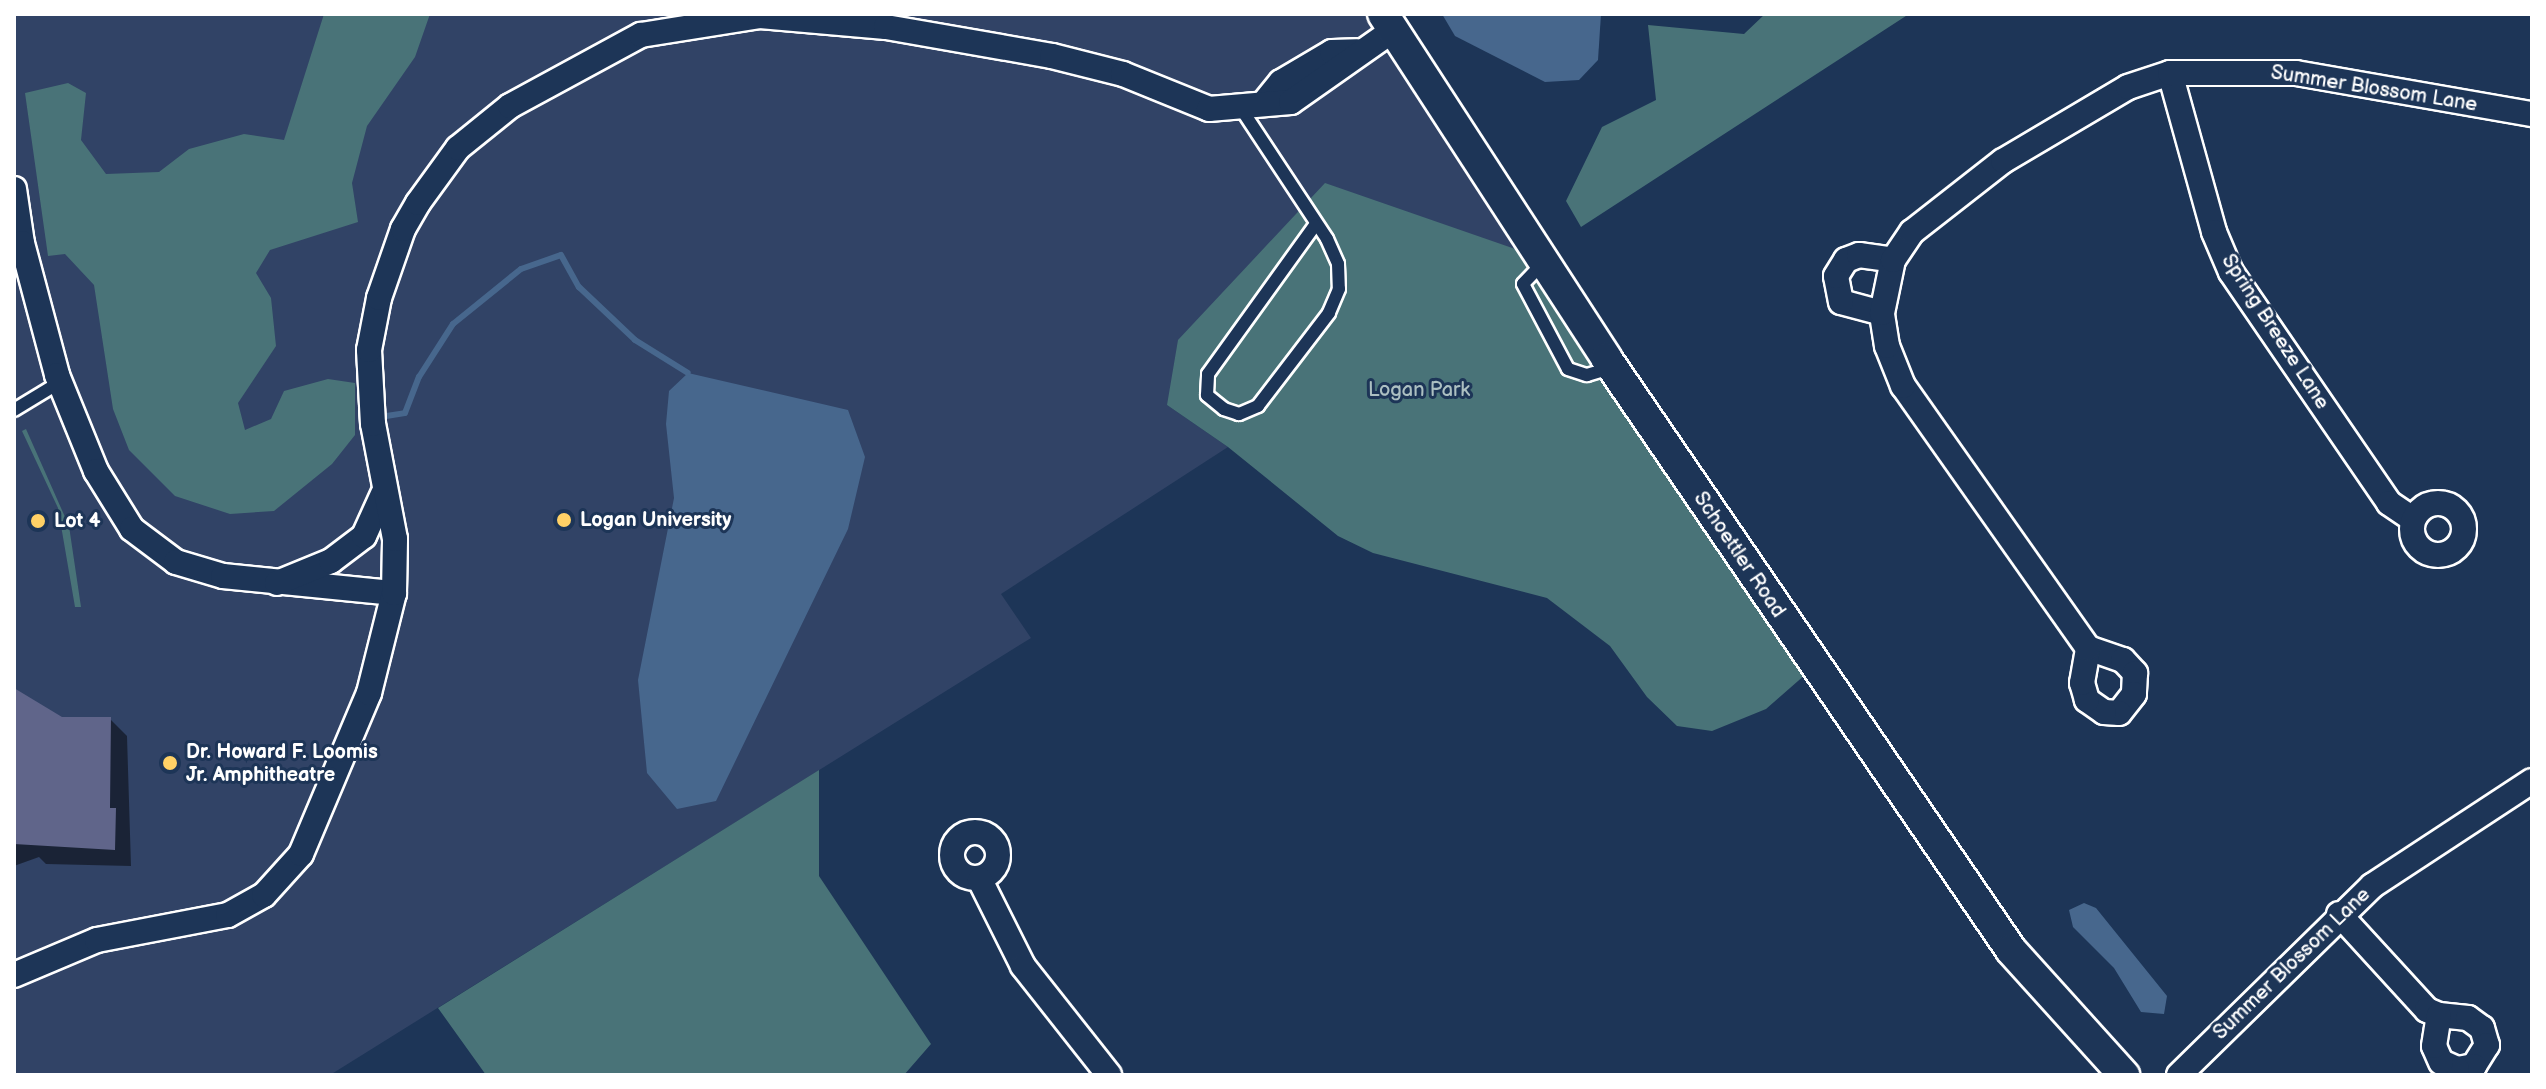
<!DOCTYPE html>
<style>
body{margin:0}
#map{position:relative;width:2546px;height:1089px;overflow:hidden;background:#1d3557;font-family:"Balsamiq Sans",sans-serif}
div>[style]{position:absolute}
.built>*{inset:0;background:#314366}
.green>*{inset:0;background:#497378}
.water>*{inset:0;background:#47678d}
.shadow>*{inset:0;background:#0007}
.stream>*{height:6px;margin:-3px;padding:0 3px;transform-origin:3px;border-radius:3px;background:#47678d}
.building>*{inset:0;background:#60658a}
.roads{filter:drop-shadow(2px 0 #fff) drop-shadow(-2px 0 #fff) drop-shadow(0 2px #fff) drop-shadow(0 -2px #fff)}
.service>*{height:12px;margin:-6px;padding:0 6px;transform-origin:6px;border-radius:6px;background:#1d3557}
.minor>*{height:24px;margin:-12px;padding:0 12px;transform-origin:12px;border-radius:12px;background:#1d3557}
.minor>.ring{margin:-12px;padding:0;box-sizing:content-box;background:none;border:24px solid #1d3557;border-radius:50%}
.tertiary>*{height:30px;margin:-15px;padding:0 15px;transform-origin:15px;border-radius:15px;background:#1d3557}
.dots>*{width:22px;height:22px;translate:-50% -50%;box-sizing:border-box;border:4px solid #1d3557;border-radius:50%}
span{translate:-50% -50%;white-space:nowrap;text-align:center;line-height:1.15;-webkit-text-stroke:6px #1d3557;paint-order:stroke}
.street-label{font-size:20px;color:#fff}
.park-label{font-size:20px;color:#adc0c2}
.poi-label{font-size:20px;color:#fff;font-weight:700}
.left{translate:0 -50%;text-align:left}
.frame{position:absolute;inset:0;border:16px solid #fff;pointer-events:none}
</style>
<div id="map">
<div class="built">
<i style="clip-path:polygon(14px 14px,1369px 14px,1527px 253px,1167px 405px,1228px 447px,1001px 594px,1031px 638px,330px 1075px,14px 1075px)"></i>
</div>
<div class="green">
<i style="clip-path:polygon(324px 14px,430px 14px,415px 57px,367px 126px,352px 183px,358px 222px,270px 250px,256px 273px,271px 298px,276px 346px,238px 403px,245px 430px,271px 419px,284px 391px,328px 379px,355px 383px,355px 435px,332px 464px,274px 511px,230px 514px,175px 496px,129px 450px,113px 409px,94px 285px,65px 254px,48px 256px,25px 93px,68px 83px,86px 93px,81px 140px,106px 174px,159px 172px,189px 149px,244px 134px,284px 140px)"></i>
<i style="clip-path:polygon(1765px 14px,1909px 14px,1581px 227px,1566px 201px,1602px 127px,1656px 100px,1648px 25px,1744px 34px)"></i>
<i style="clip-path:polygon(1325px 183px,1527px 253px,1806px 674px,1766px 709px,1712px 731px,1677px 726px,1647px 697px,1610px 646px,1547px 598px,1373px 553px,1338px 536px,1228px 447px,1167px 405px,1178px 340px)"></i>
<i style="clip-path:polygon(26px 429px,69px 526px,81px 607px,75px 607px,58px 508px,22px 431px)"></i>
<i style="clip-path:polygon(819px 770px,819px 876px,931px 1044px,904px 1075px,486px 1075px,438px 1008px)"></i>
</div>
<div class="water">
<i style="clip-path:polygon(1442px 14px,1601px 14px,1598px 60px,1579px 80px,1545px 82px,1455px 36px)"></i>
<i style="clip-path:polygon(688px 373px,848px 410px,865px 457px,848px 529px,716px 801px,677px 809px,647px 773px,638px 680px,674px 498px,666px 424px,669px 391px)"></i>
<i style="clip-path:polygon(2084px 903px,2096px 908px,2167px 996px,2164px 1014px,2141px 1012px,2114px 968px,2073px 927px,2069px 910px)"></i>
</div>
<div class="shadow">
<i style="clip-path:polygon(14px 691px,62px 719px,110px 719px,127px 736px,131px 866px,46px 864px,39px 857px,14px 866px)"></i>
</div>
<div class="stream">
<i style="left:380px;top:417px;width:25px;rotate:-9deg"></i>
<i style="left:405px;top:413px;width:39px;rotate:-69deg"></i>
<i style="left:419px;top:377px;width:63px;rotate:-57.3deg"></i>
<i style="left:453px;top:324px;width:87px;rotate:-39deg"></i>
<i style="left:521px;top:269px;width:42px;rotate:-19.3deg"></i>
<i style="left:561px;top:255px;width:37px;rotate:61deg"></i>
<i style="left:579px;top:287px;width:77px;rotate:43.4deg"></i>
<i style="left:635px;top:340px;width:62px;rotate:31.9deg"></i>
</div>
<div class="building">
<i style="clip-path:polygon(14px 688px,62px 717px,111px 717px,110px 808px,116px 808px,115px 850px,14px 844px)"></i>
</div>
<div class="roads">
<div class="service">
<i style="left:1242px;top:110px;width:154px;rotate:56.6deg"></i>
<i style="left:1327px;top:239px;width:27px;rotate:66deg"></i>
<i style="left:1338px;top:264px;width:25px;rotate:88deg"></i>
<i style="left:1339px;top:289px;width:26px;rotate:113deg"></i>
<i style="left:1329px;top:313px;width:117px;rotate:127.4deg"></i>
<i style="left:1258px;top:406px;width:21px;rotate:157deg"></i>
<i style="left:1239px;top:414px;width:16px;rotate:-162deg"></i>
<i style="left:1224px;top:409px;width:22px;rotate:-141deg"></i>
<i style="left:1207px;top:395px;width:21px;rotate:-87deg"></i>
<i style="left:1208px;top:374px;width:183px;rotate:-54.3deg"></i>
<i style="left:1544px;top:262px;width:30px;rotate:134deg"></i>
<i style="left:1523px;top:284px;width:96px;rotate:62.1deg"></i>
<i style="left:1568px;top:369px;width:20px;rotate:18deg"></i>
<i style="left:1587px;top:375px;width:14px;rotate:-17deg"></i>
<i style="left:1600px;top:371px;width:11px;rotate:-63deg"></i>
<i style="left:14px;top:410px;width:54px;rotate:-31.3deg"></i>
</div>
<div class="minor">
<i style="left:2170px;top:73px;width:165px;rotate:74.5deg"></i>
<i style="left:2214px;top:232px;width:43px;rotate:67deg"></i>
<i style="left:2231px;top:272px;width:280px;rotate:55.6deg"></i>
<i style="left:2389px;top:503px;width:29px;rotate:34deg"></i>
<i style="left:1263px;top:104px;width:28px;rotate:-51deg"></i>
<i style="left:1281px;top:82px;width:59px;rotate:-30.5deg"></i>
<i style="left:1332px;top:52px;width:25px;rotate:-2deg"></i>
<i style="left:14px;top:189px;width:55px;rotate:81.6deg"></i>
<i style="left:22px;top:243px;width:137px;rotate:75.1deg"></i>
<i style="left:57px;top:375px;width:104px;rotate:67.9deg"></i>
<i style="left:96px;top:471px;width:68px;rotate:58.2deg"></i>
<i style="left:132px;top:529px;width:55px;rotate:36.9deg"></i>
<i style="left:176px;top:562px;width:49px;rotate:16.6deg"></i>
<i style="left:223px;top:576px;width:172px;rotate:5.7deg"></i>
<i style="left:1882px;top:313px;width:42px;rotate:-165deg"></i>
<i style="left:1841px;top:302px;width:26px;rotate:-101deg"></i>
<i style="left:1836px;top:276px;width:19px;rotate:-58deg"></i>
<i style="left:1846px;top:260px;width:14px;rotate:-21deg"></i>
<i style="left:1859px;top:255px;width:34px;rotate:8deg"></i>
<i class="ring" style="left:2412px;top:503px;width:28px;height:28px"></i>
<i style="left:277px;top:583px;width:58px;rotate:-22.2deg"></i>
<i style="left:331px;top:561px;width:41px;rotate:-37.1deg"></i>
<i style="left:364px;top:536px;width:46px;rotate:-65.7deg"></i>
<i style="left:2088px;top:648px;width:37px;rotate:19deg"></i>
<i style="left:2123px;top:660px;width:18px;rotate:47deg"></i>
<i style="left:2135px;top:673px;width:21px;rotate:93deg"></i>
<i style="left:2134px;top:694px;width:24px;rotate:128deg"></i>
<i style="left:2119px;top:713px;width:15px;rotate:-176deg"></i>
<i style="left:2104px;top:712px;width:21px;rotate:-145deg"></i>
<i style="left:2087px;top:700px;width:18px;rotate:-106deg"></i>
<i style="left:2082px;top:683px;width:36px;rotate:-80deg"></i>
<i style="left:2088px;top:648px;width:321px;rotate:-125.2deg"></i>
<i style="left:1903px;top:386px;width:43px;rotate:-111.8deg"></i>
<i style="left:1887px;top:346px;width:33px;rotate:-99deg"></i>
<i style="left:1882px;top:313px;width:54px;rotate:-78.3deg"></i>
<i style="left:1893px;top:260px;width:34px;rotate:-56deg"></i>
<i style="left:1912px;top:232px;width:115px;rotate:-38deg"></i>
<i style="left:2003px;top:161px;width:145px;rotate:-30.6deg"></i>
<i style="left:2128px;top:87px;width:44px;rotate:-18.4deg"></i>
<i style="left:2170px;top:73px;width:126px"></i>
<i style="left:2296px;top:73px;width:240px;rotate:9.9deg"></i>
<i class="ring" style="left:952px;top:832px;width:22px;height:22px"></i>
<i style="left:980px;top:880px;width:96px;rotate:63.4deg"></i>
<i style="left:1023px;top:966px;width:139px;rotate:51.7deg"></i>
<i style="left:2339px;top:914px;width:130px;rotate:47.5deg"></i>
<i style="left:2427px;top:1010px;width:13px;rotate:23deg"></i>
<i style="left:14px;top:975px;width:90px;rotate:-22.9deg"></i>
<i style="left:97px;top:940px;width:133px;rotate:-10.8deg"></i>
<i style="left:228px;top:915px;width:41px;rotate:-29.1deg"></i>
<i style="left:264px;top:895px;width:55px;rotate:-47.9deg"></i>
<i style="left:301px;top:854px;width:175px;rotate:-67.1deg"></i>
<i style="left:369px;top:693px;width:103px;rotate:-76deg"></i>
<i style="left:394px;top:593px;width:54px;rotate:-88.9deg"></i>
<i style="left:395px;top:539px;width:117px;rotate:-100.8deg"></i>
<i style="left:373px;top:424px;width:74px;rotate:-93.1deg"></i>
<i style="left:369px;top:350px;width:53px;rotate:-79.1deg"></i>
<i style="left:379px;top:298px;width:73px;rotate:-70.8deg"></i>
<i style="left:403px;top:229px;width:30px;rotate:-60deg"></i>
<i style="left:418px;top:203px;width:68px;rotate:-54deg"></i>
<i style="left:458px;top:148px;width:67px;rotate:-38.9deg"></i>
<i style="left:510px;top:106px;width:149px;rotate:-28.5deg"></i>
<i style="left:641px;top:35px;width:121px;rotate:-9.1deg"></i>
<i style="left:760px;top:16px;width:126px;rotate:5deg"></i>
<i style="left:886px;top:27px;width:169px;rotate:9.9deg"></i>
<i style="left:1052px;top:56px;width:73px;rotate:14.2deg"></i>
<i style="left:1123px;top:74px;width:93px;rotate:22.1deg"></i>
<i style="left:1209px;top:109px;width:82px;rotate:-4.9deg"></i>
<i style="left:1291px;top:102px;width:123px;rotate:-35.1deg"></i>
<i style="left:2439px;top:1015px;width:29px;rotate:6deg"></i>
<i style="left:2468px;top:1018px;width:17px;rotate:36deg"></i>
<i style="left:2482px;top:1028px;width:18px;rotate:74deg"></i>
<i style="left:2487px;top:1045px;width:25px;rotate:122deg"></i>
<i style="left:2474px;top:1066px;width:17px;rotate:170deg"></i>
<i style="left:2457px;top:1069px;width:17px;rotate:-156deg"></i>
<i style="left:2441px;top:1062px;width:17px;rotate:-114deg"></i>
<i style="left:2434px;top:1046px;width:31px;rotate:-81deg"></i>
<i style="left:2179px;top:1075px;width:270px;rotate:-44.4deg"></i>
<i style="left:2372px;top:886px;width:191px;rotate:-33.3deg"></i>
</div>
<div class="tertiary">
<i style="left:1383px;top:14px;width:410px;rotate:57deg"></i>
<i style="left:1606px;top:358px;width:717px;rotate:55.62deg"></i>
<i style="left:2011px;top:950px;width:169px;rotate:47.9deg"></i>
</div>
</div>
<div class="dots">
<i style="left:564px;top:520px;background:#ffd166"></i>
<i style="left:38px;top:521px;background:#ffd166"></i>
<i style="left:170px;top:763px;background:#ffd166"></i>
</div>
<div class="street-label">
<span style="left:2374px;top:89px;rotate:9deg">Summer Blossom Lane</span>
<span style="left:2275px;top:332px;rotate:57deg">Spring Breeze Lane</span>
<span style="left:1739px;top:555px;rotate:56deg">Schoettler Road</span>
<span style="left:2292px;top:964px;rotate:-44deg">Summer Blossom Lane</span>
</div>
<div class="park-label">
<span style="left:1419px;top:390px">Logan Park</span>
</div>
<div class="poi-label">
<span class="left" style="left:580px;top:520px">Logan University</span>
<span class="left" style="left:54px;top:521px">Lot 4</span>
<span class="left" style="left:186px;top:764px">Dr. Howard F. Loomis<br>Jr. Amphitheatre</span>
</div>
<div class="frame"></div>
</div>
